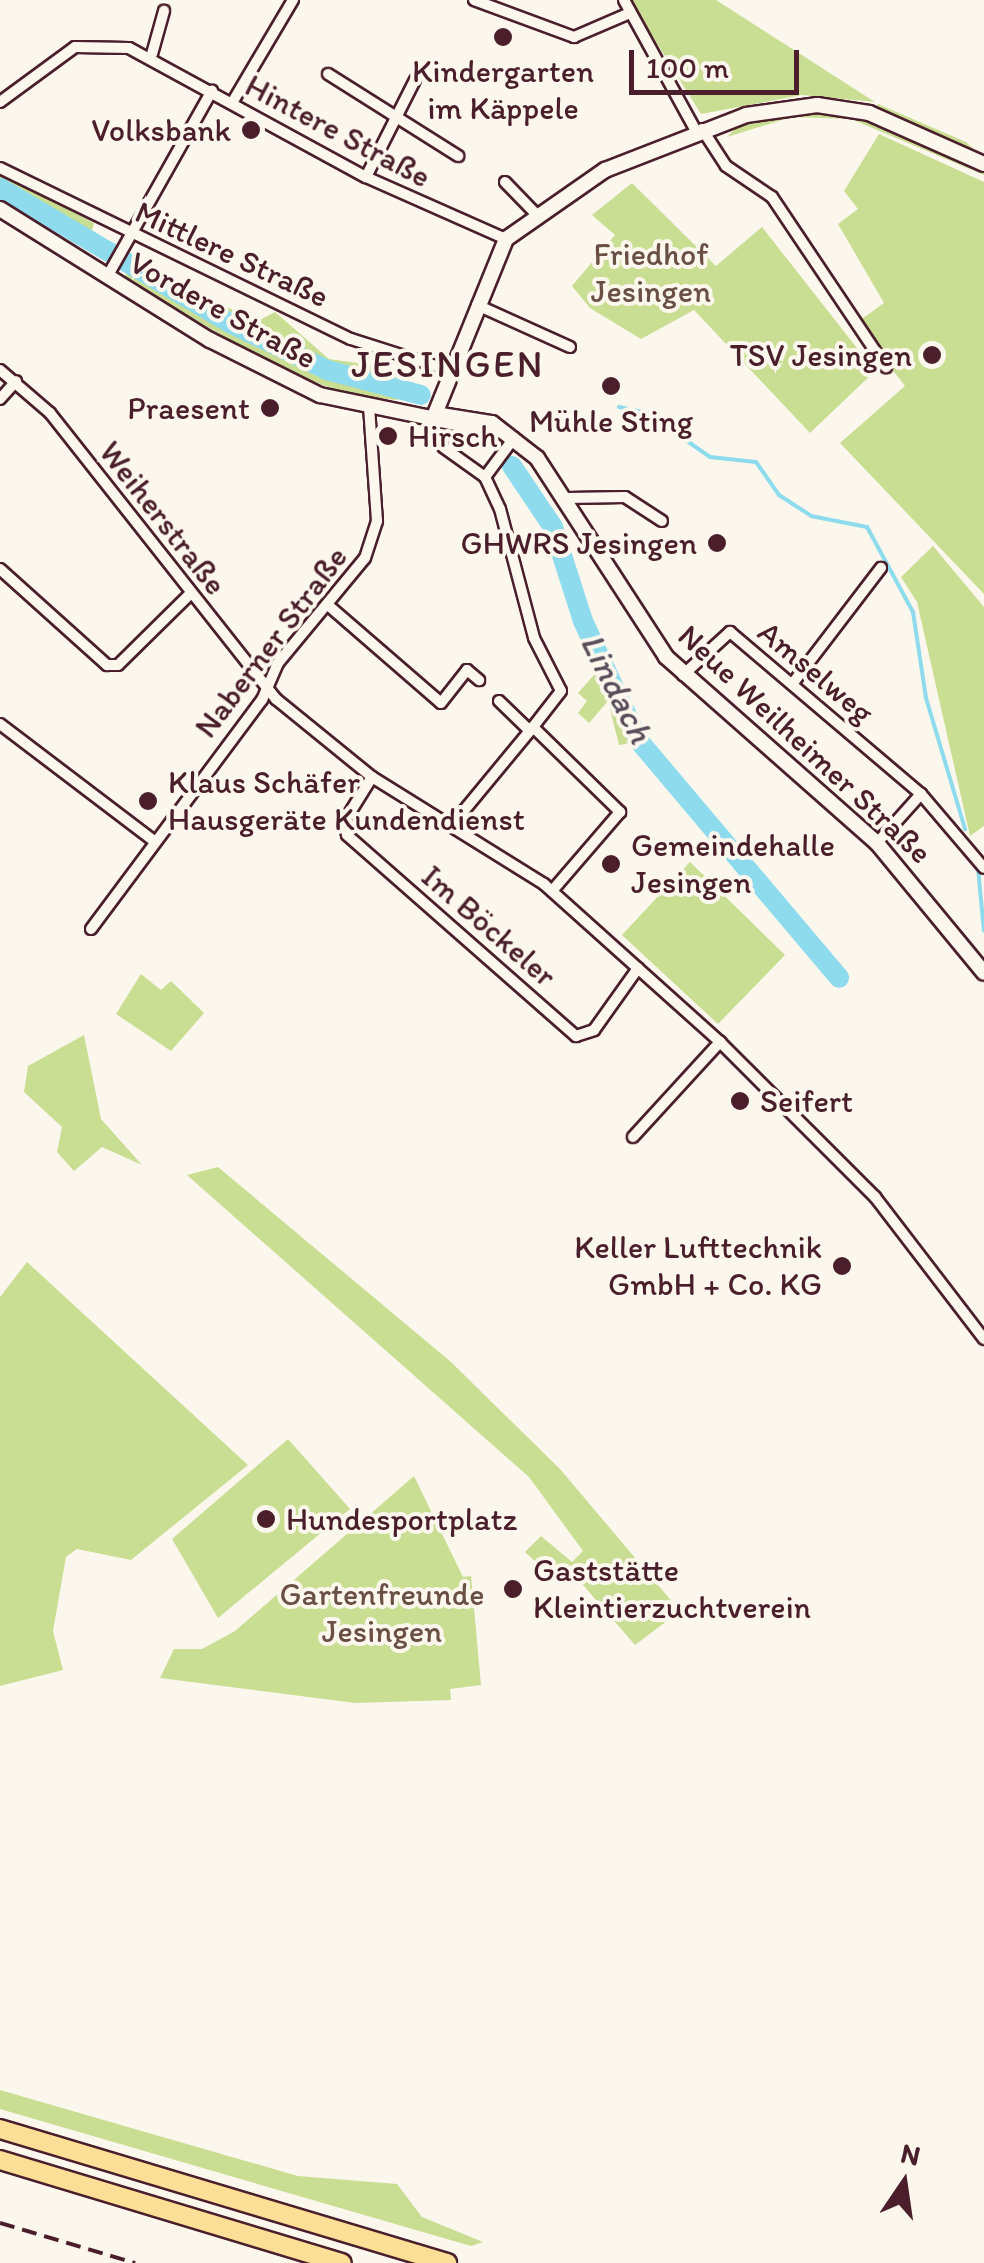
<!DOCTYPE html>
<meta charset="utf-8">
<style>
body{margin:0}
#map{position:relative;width:984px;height:2263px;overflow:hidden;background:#fbf7ec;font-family:Itim,sans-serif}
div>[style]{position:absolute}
.green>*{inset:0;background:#c9de93}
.stream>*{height:4px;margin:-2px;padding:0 2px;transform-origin:2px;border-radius:2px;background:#8edbee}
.river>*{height:20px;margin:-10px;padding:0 10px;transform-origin:10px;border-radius:10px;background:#8edbee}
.roads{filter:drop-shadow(2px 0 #4a1f2b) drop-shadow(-2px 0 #4a1f2b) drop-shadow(0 2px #4a1f2b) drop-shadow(0 -2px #4a1f2b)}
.street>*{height:10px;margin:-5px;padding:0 5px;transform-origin:5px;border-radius:5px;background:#fbf7ec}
.secondary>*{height:14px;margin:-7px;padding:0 7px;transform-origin:7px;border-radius:7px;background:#fbf7ec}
.highway>*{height:18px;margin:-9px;padding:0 9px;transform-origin:9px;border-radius:9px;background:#fbdf96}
.rail>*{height:4px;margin-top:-2px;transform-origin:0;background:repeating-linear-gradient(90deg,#4a1f2b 0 15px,transparent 0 23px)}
.dots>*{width:28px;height:28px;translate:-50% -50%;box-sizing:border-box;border:5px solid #fbf7ec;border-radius:50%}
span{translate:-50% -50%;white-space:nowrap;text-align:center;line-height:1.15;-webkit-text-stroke:8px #fbf7ec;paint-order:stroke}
.poi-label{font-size:32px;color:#4a1f2b}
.right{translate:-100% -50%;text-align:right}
.left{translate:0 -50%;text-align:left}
.street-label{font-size:32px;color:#4a1f2b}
.park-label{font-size:32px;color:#6a4f45}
.water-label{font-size:35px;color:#5b4e5c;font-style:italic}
.quarter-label{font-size:38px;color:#4a1f2b;letter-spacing:2.5px}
.north{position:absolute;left:854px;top:2133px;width:100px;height:100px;-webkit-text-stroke:8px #fbf7ec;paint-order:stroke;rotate:13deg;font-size:28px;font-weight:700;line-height:40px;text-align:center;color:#4a1f2b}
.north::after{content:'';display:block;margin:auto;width:35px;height:45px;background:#4a1f2b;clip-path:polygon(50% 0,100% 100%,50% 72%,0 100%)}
.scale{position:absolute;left:629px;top:50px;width:170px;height:45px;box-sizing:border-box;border:5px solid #4a1f2b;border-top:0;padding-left:12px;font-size:30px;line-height:35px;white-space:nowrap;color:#4a1f2b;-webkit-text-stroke:8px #fbf7ec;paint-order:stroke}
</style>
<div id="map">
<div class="green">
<i style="clip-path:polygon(630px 0,716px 0,875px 102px,802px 95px,701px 114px)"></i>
<i style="clip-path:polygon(878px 104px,966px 142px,984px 159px,874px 110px)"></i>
<i style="clip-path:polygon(808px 110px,869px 119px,984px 169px,984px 175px,851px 119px,792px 117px,727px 137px,739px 125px)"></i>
<i style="clip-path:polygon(879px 134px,984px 182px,984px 594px,840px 443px,905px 386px,856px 323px,884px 303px,838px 224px,858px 209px,844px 191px)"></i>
<i style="clip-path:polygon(0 173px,94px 223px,90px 238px,0 184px)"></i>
<i style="clip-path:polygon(632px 183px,716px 266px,762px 227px,875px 371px,810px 433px,694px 310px,641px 339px,590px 308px,572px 286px,615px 235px,592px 215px)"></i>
<i style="clip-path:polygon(125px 266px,177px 298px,191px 288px,256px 322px,275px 312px,329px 359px,407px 370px,397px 400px,348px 395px,271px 364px,126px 279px)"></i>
<i style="clip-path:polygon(527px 487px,550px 529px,636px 742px,619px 745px,608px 701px,589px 723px,578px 713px,587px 701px,578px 693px,595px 674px,545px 530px,522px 493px)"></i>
<i style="clip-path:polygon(933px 546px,984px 607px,984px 826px,970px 836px,917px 602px,901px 577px)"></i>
<i style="clip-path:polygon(690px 862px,785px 955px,718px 1024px,622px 935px)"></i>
<i style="clip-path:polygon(141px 974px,161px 990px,171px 981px,204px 1013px,171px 1051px,116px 1014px)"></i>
<i style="clip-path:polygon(84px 1035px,101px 1119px,142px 1165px,102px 1147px,74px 1171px,57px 1152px,62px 1127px,24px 1092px,28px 1066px)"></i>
<i style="clip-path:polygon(218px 1167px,451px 1362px,560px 1469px,680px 1611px,635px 1645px,577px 1578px,561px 1585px,525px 1552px,541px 1536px,572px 1562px,583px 1551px,529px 1477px,187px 1175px)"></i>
<i style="clip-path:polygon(27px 1262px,248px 1465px,131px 1560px,77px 1549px,66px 1557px,53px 1631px,63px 1670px,0 1686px,0 1297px)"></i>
<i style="clip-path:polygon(288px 1439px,350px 1509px,218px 1618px,172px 1539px)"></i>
<i style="clip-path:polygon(414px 1476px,463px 1577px,471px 1576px,481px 1685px,450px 1689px,451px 1700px,355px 1703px,160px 1678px,174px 1649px,202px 1649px,235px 1631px)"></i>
<i style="clip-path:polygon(0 2090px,298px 2176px,397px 2184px,422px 2217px,483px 2242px,471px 2246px,0 2109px)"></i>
</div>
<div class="stream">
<i style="left:619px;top:407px;width:29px;rotate:12deg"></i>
<i style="left:647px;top:413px;width:77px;rotate:34.9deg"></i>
<i style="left:710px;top:457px;width:46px;rotate:6.2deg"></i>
<i style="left:756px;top:462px;width:40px;rotate:55.1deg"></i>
<i style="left:779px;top:495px;width:38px;rotate:33deg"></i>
<i style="left:811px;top:516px;width:57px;rotate:11.1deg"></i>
<i style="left:867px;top:527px;width:97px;rotate:61.6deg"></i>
<i style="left:913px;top:612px;width:87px;rotate:81.4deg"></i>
<i style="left:926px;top:698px;width:137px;rotate:73.4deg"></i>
<i style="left:978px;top:868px;width:63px;rotate:84.6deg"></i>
</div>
<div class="river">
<i style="left:0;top:188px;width:269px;rotate:30.4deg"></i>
<i style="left:232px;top:324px;width:106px;rotate:25.8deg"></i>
<i style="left:327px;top:370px;width:97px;rotate:14.9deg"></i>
<i style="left:512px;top:466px;width:73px;rotate:56.1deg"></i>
<i style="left:553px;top:527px;width:99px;rotate:72.3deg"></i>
<i style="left:583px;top:621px;width:132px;rotate:65deg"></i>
<i style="left:639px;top:741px;width:310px;rotate:49.8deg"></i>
</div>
<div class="roads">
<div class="street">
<i style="left:474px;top:0;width:107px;rotate:20.3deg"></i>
<i style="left:574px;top:37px;width:61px;rotate:-23.2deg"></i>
<i style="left:624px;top:0;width:149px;rotate:61.2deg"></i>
<i style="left:152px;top:54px;width:45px;rotate:-74.4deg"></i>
<i style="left:328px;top:74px;width:154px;rotate:32.2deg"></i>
<i style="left:0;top:102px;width:93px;rotate:-36.3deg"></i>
<i style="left:75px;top:47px;width:54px;rotate:1.1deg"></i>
<i style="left:129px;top:48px;width:270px;rotate:28.6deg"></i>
<i style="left:366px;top:177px;width:153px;rotate:23.9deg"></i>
<i style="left:232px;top:103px;width:120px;rotate:-59.4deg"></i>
<i style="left:702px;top:129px;width:44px;rotate:57deg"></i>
<i style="left:726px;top:166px;width:55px;rotate:34deg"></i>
<i style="left:772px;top:197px;width:205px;rotate:56.2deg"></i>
<i style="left:0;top:168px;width:390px;rotate:26deg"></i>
<i style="left:351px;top:339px;width:103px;rotate:17.6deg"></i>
<i style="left:366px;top:177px;width:109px;rotate:-63.2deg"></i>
<i style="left:505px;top:182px;width:43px;rotate:45.9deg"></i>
<i style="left:107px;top:277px;width:214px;rotate:-60.6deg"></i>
<i style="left:477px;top:305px;width:102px;rotate:24.3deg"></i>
<i style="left:0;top:370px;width:66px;rotate:40.7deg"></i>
<i style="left:50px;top:413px;width:365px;rotate:51.7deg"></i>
<i style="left:276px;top:699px;width:124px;rotate:39.1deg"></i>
<i style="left:372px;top:777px;width:203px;rotate:31.9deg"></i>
<i style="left:544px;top:884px;width:237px;rotate:41.9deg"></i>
<i style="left:720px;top:1042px;width:219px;rotate:45deg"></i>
<i style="left:875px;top:1197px;width:179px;rotate:52.5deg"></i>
<i style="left:0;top:399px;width:24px;rotate:-48deg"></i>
<i style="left:443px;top:447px;width:52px;rotate:35.5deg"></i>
<i style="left:485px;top:477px;width:35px;rotate:65deg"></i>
<i style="left:500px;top:509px;width:133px;rotate:75.2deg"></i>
<i style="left:534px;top:638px;width:59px;rotate:63deg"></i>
<i style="left:561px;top:691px;width:46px;rotate:127.9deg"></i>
<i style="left:533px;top:727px;width:122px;rotate:44.3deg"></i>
<i style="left:620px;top:812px;width:104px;rotate:130.7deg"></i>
<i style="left:485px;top:477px;width:49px;rotate:-53.4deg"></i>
<i style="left:568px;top:498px;width:57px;rotate:-1deg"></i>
<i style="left:625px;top:497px;width:44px;rotate:33deg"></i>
<i style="left:0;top:569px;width:144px;rotate:41.9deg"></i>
<i style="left:107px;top:665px;width:11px"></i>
<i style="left:118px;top:665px;width:101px;rotate:-44.6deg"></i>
<i style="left:329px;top:606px;width:148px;rotate:40.9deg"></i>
<i style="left:441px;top:703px;width:42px;rotate:-51.8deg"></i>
<i style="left:467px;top:670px;width:16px;rotate:40deg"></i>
<i style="left:683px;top:675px;width:64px;rotate:-42.5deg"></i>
<i style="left:730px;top:632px;width:250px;rotate:40.3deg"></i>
<i style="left:921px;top:794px;width:97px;rotate:49.6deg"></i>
<i style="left:793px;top:683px;width:145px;rotate:-52.6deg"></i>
<i style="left:499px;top:701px;width:43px;rotate:44.1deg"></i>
<i style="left:0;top:724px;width:193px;rotate:37.2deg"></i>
<i style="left:372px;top:777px;width:53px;rotate:121.9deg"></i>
<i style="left:344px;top:822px;width:13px;rotate:77deg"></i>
<i style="left:347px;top:835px;width:305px;rotate:41.3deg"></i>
<i style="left:576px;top:1036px;width:19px;rotate:-18deg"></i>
<i style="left:594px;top:1030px;width:76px;rotate:-54.6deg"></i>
<i style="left:452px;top:825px;width:127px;rotate:-50.4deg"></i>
<i style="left:877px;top:843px;width:66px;rotate:-48.1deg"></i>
<i style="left:91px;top:929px;width:286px;rotate:-53.3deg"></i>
<i style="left:262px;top:700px;width:40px;rotate:-66.6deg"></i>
<i style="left:278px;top:663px;width:136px;rotate:-50.4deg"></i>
<i style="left:365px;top:558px;width:39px;rotate:-72deg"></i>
<i style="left:377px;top:521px;width:114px;rotate:-94deg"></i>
<i style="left:633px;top:1137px;width:129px;rotate:-47.5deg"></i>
</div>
<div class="secondary">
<i style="left:0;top:209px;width:248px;rotate:32deg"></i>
<i style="left:210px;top:340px;width:123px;rotate:26.6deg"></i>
<i style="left:320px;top:395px;width:167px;rotate:11.7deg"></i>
<i style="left:435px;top:414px;width:58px;rotate:9deg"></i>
<i style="left:492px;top:423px;width:57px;rotate:37.9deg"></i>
<i style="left:537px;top:458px;width:237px;rotate:57deg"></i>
<i style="left:666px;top:657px;width:281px;rotate:41.4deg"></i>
<i style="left:877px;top:843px;width:168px;rotate:50.5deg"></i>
<i style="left:435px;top:414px;width:189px;rotate:-67.9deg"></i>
<i style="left:506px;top:239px;width:121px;rotate:-34.9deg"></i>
<i style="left:605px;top:170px;width:151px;rotate:-21.3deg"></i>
<i style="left:746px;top:115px;width:72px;rotate:-8deg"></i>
<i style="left:817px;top:105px;width:53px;rotate:8.7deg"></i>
<i style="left:869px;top:113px;width:126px;rotate:23.9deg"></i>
</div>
<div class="highway">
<i style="left:0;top:2129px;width:467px;rotate:16.7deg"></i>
<i style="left:0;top:2160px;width:357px;rotate:16.8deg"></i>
</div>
</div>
<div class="rail">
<i style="left:0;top:2223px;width:141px;rotate:16.5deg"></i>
</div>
<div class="dots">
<i style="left:503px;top:37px;background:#4a1f2b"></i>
<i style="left:251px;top:130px;background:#4a1f2b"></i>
<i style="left:932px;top:355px;background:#4a1f2b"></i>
<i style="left:611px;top:386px;background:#4a1f2b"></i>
<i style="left:270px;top:408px;background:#4a1f2b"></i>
<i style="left:388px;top:436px;background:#4a1f2b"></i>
<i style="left:717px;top:543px;background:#4a1f2b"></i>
<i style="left:148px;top:801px;background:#4a1f2b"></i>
<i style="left:611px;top:864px;background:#4a1f2b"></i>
<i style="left:740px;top:1101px;background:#4a1f2b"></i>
<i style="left:842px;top:1266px;background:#4a1f2b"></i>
<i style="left:266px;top:1519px;background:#4a1f2b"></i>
<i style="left:513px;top:1589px;background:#4a1f2b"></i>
</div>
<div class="poi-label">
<span style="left:503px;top:90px">Kindergarten<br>im Käppele</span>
<span class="right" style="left:231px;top:130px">Volksbank</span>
<span class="right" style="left:912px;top:355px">TSV Jesingen</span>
<span class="right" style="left:250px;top:408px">Praesent</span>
<span style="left:611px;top:421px">Mühle Sting</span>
<span class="left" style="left:408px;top:436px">Hirsch</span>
<span class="right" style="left:697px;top:543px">GHWRS Jesingen</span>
<span class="left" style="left:168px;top:801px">Klaus Schäfer<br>Hausgeräte Kundendienst</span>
<span class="left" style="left:631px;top:864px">Gemeindehalle<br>Jesingen</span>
<span class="left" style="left:760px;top:1101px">Seifert</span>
<span class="right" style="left:822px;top:1266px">Keller Lufttechnik<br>GmbH + Co. KG</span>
<span class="left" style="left:286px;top:1519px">Hundesportplatz</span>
<span class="left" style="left:533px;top:1589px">Gaststätte<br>Kleintierzuchtverein</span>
</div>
<div class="street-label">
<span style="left:338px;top:131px;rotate:28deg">Hintere Straße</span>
<span style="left:232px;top:254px;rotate:25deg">Mittlere Straße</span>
<span style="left:223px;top:310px;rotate:29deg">Vordere Straße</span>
<span style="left:163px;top:518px;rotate:52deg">Weiherstraße</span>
<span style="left:271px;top:642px;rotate:-53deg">Naberner Straße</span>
<span style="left:816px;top:672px;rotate:40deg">Amselweg</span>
<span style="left:805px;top:744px;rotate:43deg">Neue Weilheimer Straße</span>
<span style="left:489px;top:926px;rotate:41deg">Im Böckeler</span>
</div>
<div class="park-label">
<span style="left:651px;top:273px">Friedhof<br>Jesingen</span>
<span style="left:382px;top:1613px">Gartenfreunde<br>Jesingen</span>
</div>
<div class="water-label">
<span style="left:617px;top:688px;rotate:63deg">Lindach</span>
</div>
<div class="quarter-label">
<span style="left:448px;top:365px">JESINGEN</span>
</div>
<div class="north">N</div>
<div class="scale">100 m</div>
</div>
